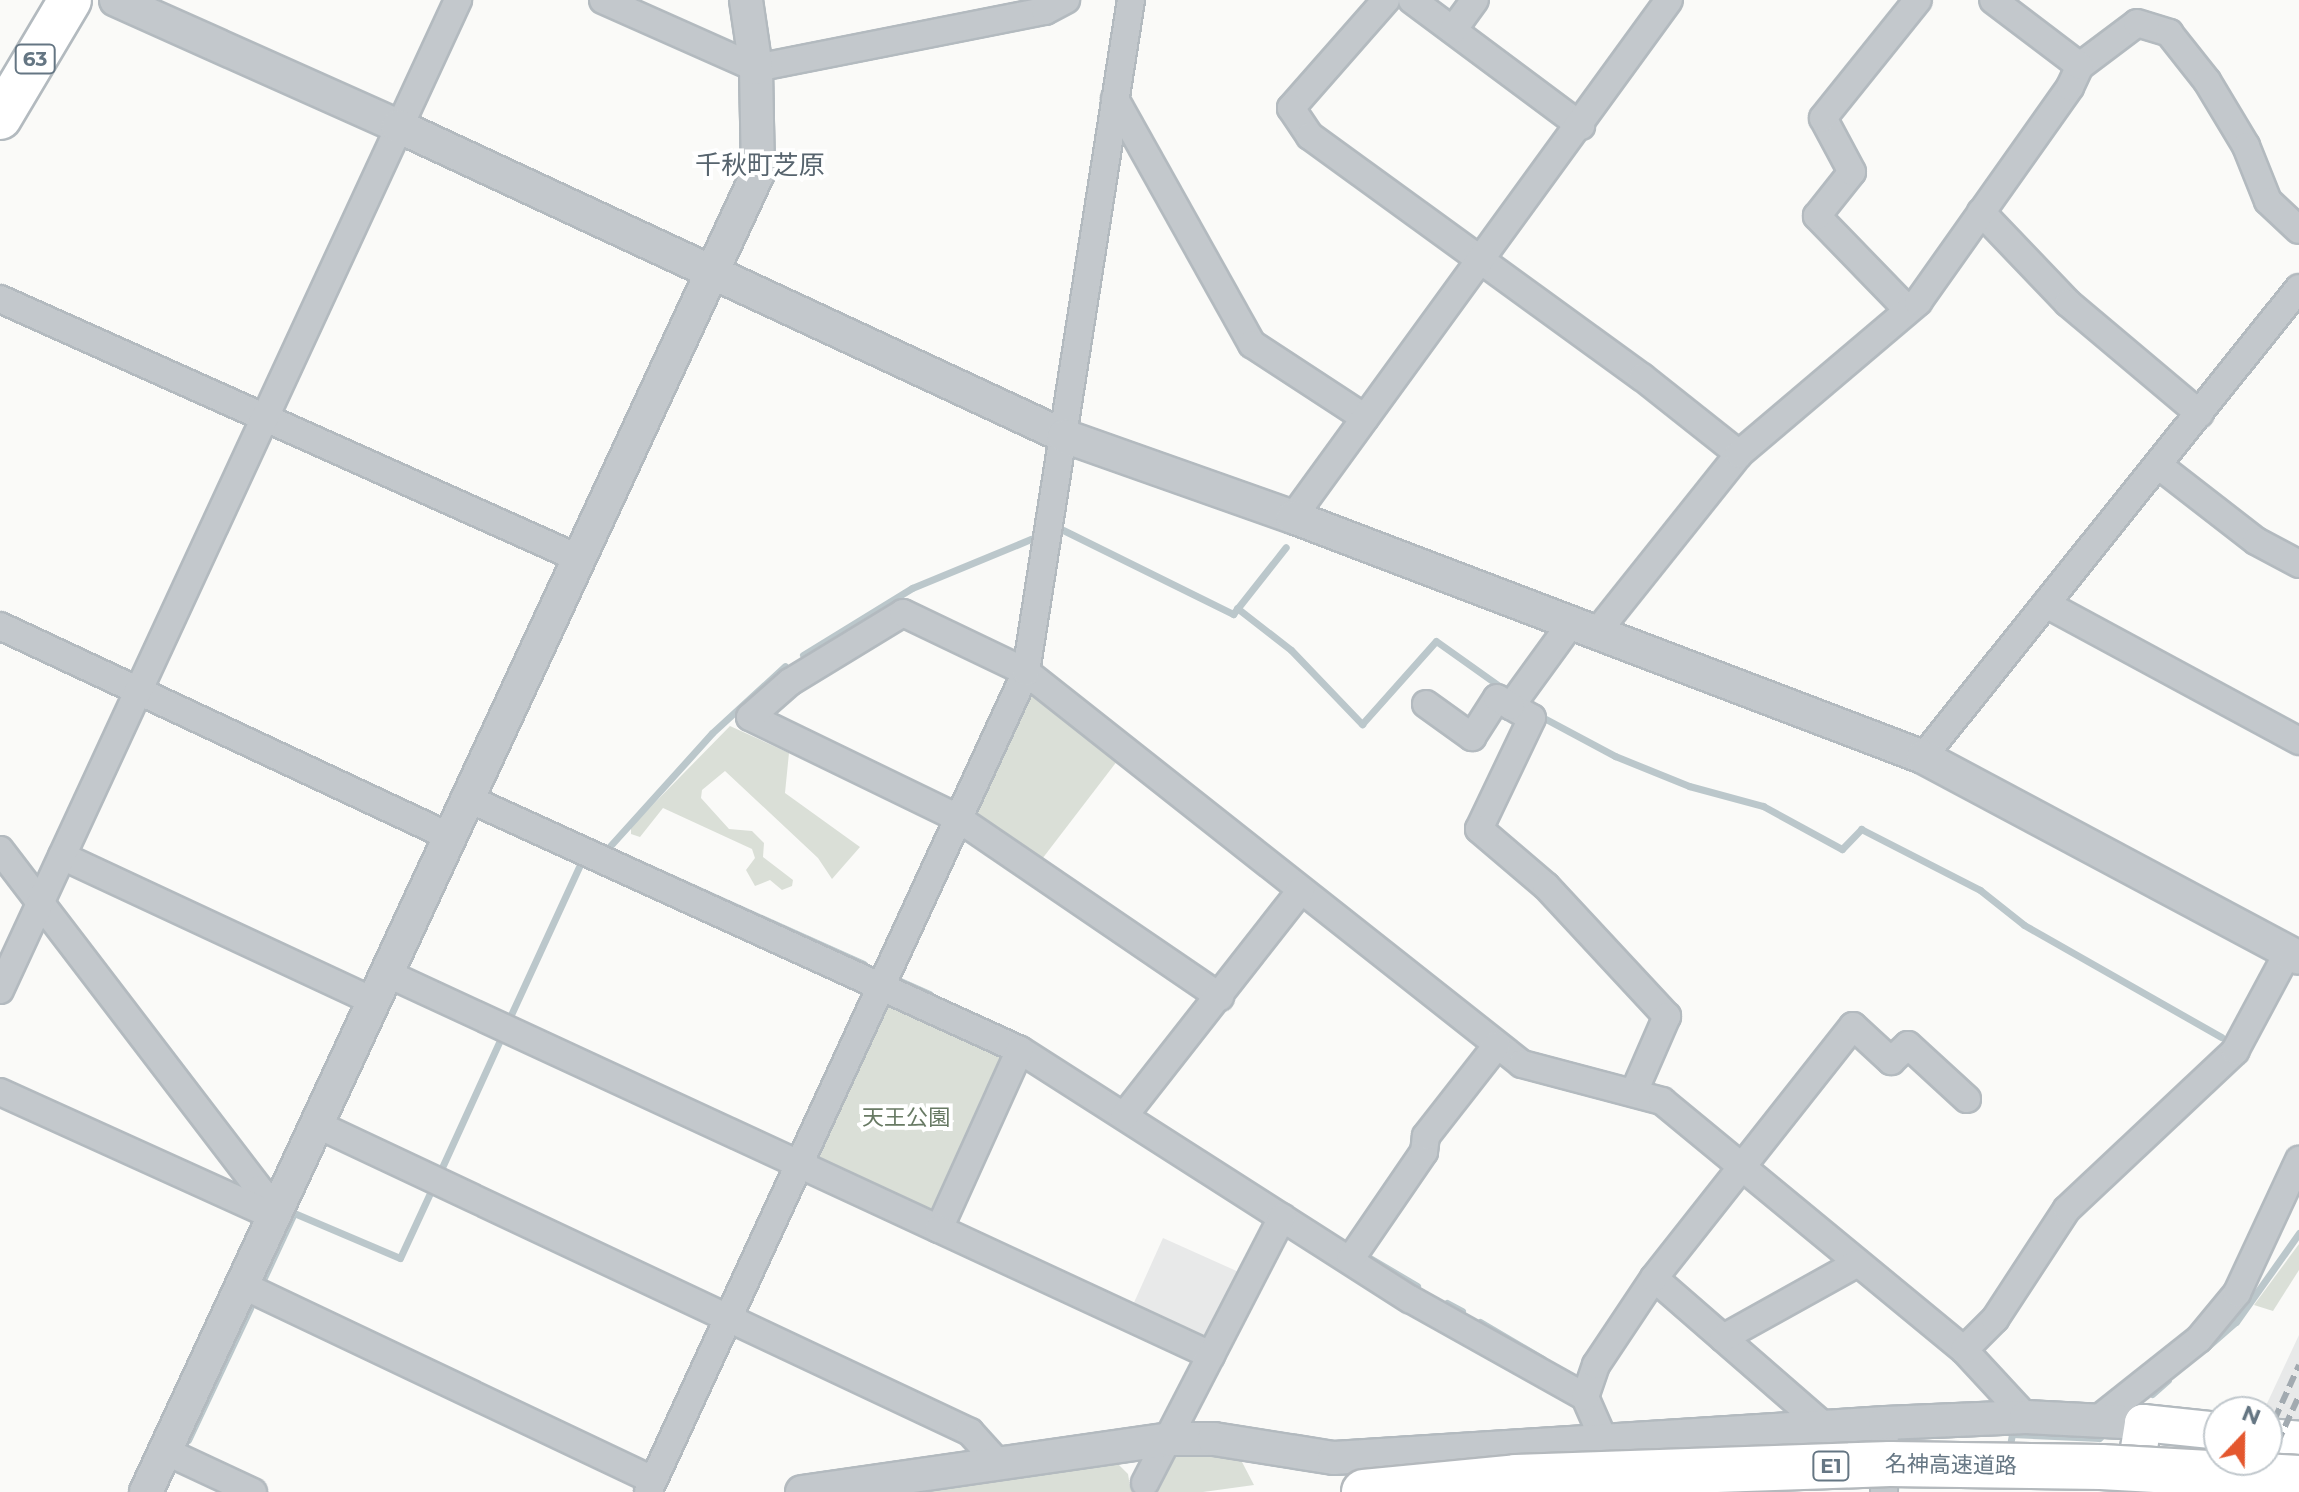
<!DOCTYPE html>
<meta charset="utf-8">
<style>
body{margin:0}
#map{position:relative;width:2299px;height:1492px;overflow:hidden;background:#fafaf8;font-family:Montserrat,"Noto Sans JP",sans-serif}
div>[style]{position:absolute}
.built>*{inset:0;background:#e8e9e9}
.green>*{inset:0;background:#dadfd7}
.stream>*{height:7px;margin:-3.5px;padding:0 3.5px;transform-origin:3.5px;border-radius:3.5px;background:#bbc7cb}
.roads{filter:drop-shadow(2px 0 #b3babf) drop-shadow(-2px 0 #b3babf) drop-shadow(0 2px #b3babf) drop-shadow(0 -2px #b3babf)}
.minor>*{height:26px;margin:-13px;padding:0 13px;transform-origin:13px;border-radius:13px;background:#c3c8cc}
.tertiary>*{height:32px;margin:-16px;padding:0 16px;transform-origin:16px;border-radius:16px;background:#c3c8cc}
.secondary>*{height:36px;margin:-18px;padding:0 18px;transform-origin:18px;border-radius:18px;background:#fff}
.primary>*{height:42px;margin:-21px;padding:0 21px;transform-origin:21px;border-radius:21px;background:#fff}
.rail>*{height:6px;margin-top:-3px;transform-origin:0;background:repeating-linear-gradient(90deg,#a2aab0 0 12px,transparent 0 18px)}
.bridges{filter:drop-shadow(2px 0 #b4b9bd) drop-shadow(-2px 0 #b4b9bd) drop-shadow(0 2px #b4b9bd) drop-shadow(0 -2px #b4b9bd)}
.motorway-bridge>*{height:44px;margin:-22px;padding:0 22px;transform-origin:22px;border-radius:22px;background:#fff}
span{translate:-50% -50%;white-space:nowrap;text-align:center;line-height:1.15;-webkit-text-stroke:8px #fff;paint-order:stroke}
.shield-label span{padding:2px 6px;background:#fff;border:2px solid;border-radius:6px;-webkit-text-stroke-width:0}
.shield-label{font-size:20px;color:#657683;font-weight:700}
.park-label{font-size:22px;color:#687a64}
.street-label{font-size:22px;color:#657683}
.quarter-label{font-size:26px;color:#57646e}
.north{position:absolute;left:2203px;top:1396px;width:80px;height:80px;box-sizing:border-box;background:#fff;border:2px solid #c1c8cd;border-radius:50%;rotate:22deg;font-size:22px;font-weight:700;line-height:32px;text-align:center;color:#657683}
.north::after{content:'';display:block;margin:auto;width:28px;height:36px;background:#e4572e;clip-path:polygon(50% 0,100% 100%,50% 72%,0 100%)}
</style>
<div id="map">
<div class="built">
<i style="clip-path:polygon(1163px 1238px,1241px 1273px,1209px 1332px,1199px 1337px,1132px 1307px)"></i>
<i style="clip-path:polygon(2299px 1335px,2299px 1425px,2267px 1425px,2263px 1412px)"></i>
</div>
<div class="green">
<i style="clip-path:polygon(1031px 693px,1121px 756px,1039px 863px,979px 820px,976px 812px)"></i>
<i style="clip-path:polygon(730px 726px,789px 753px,785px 793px,860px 847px,832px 879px,818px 858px,725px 771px,702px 790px,701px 798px,729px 829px,752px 831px,764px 843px,763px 857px,793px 880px,792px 886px,782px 890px,770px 880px,755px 886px,746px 870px,755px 858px,752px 849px,663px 808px,640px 837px,631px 834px,631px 827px)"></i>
<i style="clip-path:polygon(899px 1003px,1003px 1054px,1004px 1063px,939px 1207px,929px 1211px,819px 1160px,817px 1153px,884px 1006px)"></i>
<i style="clip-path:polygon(2299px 1244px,2299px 1270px,2273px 1311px,2254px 1305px)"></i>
<i style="clip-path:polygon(1221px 1450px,1242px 1462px,1254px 1485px,1203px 1492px,891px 1492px,1102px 1460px,1117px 1463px,1128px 1474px,1130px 1486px,1154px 1482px,1174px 1455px)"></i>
</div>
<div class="stream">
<i style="left:1063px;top:530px;width:190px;rotate:26.3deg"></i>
<i style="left:1233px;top:614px;width:85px;rotate:-51.7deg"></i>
<i style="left:1237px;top:608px;width:68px;rotate:37.9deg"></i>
<i style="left:1291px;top:650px;width:103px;rotate:46.2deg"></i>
<i style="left:1362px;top:724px;width:111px;rotate:-48.3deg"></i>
<i style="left:1436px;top:641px;width:85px;rotate:35.4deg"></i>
<i style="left:803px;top:655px;width:128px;rotate:-31.6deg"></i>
<i style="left:912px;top:588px;width:129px;rotate:-22.4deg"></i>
<i style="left:1542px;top:717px;width:83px;rotate:28.1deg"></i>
<i style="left:1615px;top:756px;width:80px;rotate:22.1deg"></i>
<i style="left:1689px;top:786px;width:77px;rotate:15.1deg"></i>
<i style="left:1763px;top:806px;width:90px;rotate:28.6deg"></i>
<i style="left:1842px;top:849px;width:28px;rotate:-46deg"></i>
<i style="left:1861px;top:829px;width:134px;rotate:27.1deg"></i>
<i style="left:1980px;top:890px;width:56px;rotate:38.5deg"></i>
<i style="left:2024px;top:925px;width:227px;rotate:29.6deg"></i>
<i style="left:590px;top:841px;width:300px;rotate:24.2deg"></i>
<i style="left:610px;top:846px;width:152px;rotate:-47.9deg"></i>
<i style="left:712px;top:733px;width:99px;rotate:-42.5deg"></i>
<i style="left:900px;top:981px;width:32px;rotate:24deg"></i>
<i style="left:509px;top:1019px;width:175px;rotate:-65.3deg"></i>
<i style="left:439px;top:1174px;width:149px;rotate:-65.5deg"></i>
<i style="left:1368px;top:1257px;width:57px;rotate:30.6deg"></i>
<i style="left:262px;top:1282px;width:76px;rotate:-65.1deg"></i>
<i style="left:294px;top:1213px;width:115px;rotate:23deg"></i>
<i style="left:400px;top:1258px;width:74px;rotate:-65.2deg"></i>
<i style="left:1447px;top:1303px;width:17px;rotate:28deg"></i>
<i style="left:1480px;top:1322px;width:73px;rotate:30.4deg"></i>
<i style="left:2208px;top:1346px;width:37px;rotate:-41deg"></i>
<i style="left:2236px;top:1322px;width:109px;rotate:-54.7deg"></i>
<i style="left:2152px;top:1394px;width:21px;rotate:-41deg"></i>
<i style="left:188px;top:1440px;width:146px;rotate:-64.8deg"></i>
<i style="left:2009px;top:1451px;width:17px;rotate:-80deg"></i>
<i style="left:2012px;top:1434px;width:87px;rotate:2.6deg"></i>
<i style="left:2099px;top:1438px;width:9px;rotate:-41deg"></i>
</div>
<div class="roads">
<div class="minor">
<i style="left:603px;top:0;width:167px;rotate:24deg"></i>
<i style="left:756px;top:68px;width:295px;rotate:-11.2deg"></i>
<i style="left:1045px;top:11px;width:24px;rotate:-28deg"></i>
<i style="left:1386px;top:0;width:144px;rotate:131.3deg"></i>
<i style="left:1291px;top:108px;width:34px;rotate:56deg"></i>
<i style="left:1310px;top:136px;width:410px;rotate:36deg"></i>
<i style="left:1642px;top:377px;width:124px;rotate:38.4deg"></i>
<i style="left:1412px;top:0;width:211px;rotate:36.7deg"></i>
<i style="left:1453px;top:30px;width:37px;rotate:-54deg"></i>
<i style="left:2080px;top:66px;width:71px;rotate:-37deg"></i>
<i style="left:2137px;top:23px;width:34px;rotate:17deg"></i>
<i style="left:2169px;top:33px;width:61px;rotate:51.6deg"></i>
<i style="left:2207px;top:81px;width:76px;rotate:59deg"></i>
<i style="left:2246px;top:146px;width:59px;rotate:68.2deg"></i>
<i style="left:2268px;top:201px;width:42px;rotate:43.1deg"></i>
<i style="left:1115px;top:99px;width:281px;rotate:60.8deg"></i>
<i style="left:1252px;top:344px;width:135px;rotate:33.2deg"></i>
<i style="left:1981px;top:212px;width:126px;rotate:46.3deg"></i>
<i style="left:2068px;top:303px;width:172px;rotate:40.1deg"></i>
<i style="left:0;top:299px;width:633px;rotate:24.14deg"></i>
<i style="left:1908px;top:310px;width:131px;rotate:-134.1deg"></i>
<i style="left:1817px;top:216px;width:56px;rotate:-51.5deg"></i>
<i style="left:1852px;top:172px;width:61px;rotate:-118.2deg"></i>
<i style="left:1823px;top:118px;width:151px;rotate:-51.2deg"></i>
<i style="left:2158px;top:465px;width:124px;rotate:37.8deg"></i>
<i style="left:2256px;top:541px;width:49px;rotate:28.1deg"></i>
<i style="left:1293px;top:517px;width:639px;rotate:-53.97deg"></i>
<i style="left:2046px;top:604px;width:288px;rotate:28.4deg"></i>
<i style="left:1572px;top:622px;width:104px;rotate:126deg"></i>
<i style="left:1511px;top:706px;width:24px;rotate:30deg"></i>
<i style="left:1532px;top:718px;width:123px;rotate:115.5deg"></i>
<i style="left:1479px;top:829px;width:88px;rotate:40.4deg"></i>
<i style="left:1546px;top:886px;width:178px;rotate:47.1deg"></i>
<i style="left:1667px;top:1016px;width:83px;rotate:113.5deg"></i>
<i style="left:0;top:626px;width:496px;rotate:25.1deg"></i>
<i style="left:1597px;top:632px;width:228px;rotate:-51.4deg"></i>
<i style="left:1739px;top:454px;width:235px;rotate:-40.3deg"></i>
<i style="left:1918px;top:302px;width:263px;rotate:-54.7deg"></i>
<i style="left:2070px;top:87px;width:23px;rotate:-65deg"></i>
<i style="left:2080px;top:66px;width:109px;rotate:-142.8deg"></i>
<i style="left:1426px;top:704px;width:57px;rotate:35.7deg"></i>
<i style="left:1472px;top:737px;width:46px;rotate:-57.3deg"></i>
<i style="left:1497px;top:698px;width:16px;rotate:30deg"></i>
<i style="left:1923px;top:757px;width:601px;rotate:-51.28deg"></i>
<i style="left:467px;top:798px;width:608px;rotate:24.5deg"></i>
<i style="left:1020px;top:1050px;width:463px;rotate:32.6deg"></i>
<i style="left:1410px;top:1299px;width:201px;rotate:29.2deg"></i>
<i style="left:1585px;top:1397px;width:45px;rotate:66.3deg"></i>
<i style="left:0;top:850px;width:427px;rotate:52.6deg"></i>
<i style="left:259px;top:1189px;width:30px;rotate:63deg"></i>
<i style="left:62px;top:856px;width:343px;rotate:25deg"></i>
<i style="left:386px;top:973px;width:609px;rotate:24.84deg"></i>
<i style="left:939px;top:1229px;width:196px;rotate:-65.7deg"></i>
<i style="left:0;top:990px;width:1091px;rotate:-65.17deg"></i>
<i style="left:1220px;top:997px;width:317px;rotate:-145.7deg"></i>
<i style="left:958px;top:818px;width:231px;rotate:-154.1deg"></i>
<i style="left:750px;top:717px;width:53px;rotate:-41.2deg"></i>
<i style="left:790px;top:682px;width:132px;rotate:-31.4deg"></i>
<i style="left:903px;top:613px;width:136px;rotate:25.6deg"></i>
<i style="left:1026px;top:672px;width:632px;rotate:38.32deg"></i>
<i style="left:1522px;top:1064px;width:145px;rotate:14.8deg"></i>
<i style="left:1662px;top:1101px;width:391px;rotate:39.5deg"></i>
<i style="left:1964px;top:1350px;width:91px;rotate:47.2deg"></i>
<i style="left:0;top:1092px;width:300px;rotate:24.4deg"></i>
<i style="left:1124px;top:1116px;width:287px;rotate:-51.9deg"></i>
<i style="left:316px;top:1124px;width:723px;rotate:25.22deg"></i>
<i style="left:970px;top:1432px;width:42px;rotate:47.9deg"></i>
<i style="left:939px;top:1229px;width:300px;rotate:24.9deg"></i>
<i style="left:1350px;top:1260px;width:131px;rotate:-55.6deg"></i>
<i style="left:1424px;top:1152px;width:16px;rotate:-83deg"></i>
<i style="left:1426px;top:1136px;width:115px;rotate:-52deg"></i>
<i style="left:1654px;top:1278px;width:224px;rotate:41deg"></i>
<i style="left:242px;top:1285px;width:453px;rotate:25.4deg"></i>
<i style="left:1723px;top:1338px;width:154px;rotate:-29.1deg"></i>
<i style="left:1964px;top:1350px;width:44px;rotate:-45deg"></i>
<i style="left:1995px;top:1319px;width:131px;rotate:-56.8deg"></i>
<i style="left:2067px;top:1209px;width:231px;rotate:-43.2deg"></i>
<i style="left:2235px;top:1051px;width:112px;rotate:-61.8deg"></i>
<i style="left:1585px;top:1397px;width:34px;rotate:-71deg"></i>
<i style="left:1596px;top:1365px;width:105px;rotate:-56.3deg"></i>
<i style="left:1654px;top:1278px;width:321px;rotate:-51.7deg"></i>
<i style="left:1853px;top:1026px;width:52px;rotate:42.6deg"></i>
<i style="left:1891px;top:1061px;width:23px;rotate:-43deg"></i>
<i style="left:1908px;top:1045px;width:80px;rotate:42.5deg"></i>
<i style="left:2097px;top:1420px;width:130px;rotate:-38.5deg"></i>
<i style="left:2199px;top:1339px;width:60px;rotate:-50.4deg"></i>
<i style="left:2237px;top:1293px;width:147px;rotate:-65deg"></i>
<i style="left:165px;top:1451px;width:97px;rotate:25deg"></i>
<i style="left:1145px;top:1483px;width:299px;rotate:-62.7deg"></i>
<i style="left:648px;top:1492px;width:903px;rotate:-65.25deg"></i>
<i style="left:1026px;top:672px;width:680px;rotate:-81.12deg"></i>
<i style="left:1884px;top:1492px;width:69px;rotate:-89.2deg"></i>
</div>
<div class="tertiary">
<i style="left:116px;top:0;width:309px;rotate:24.1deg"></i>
<i style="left:398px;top:126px;width:735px;rotate:24.96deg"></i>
<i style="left:1064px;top:436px;width:243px;rotate:19.5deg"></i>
<i style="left:1293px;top:517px;width:674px;rotate:20.85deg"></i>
<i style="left:1923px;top:757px;width:426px;rotate:28.1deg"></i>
<i style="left:146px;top:1492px;width:1454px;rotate:-65.11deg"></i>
<i style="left:758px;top:173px;width:105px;rotate:-91.1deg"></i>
<i style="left:756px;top:68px;width:69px;rotate:-98.4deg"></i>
<i style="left:802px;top:1492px;width:370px;rotate:-8.2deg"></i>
<i style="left:1168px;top:1439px;width:46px"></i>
<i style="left:1214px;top:1439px;width:121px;rotate:9deg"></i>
<i style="left:1334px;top:1458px;width:552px;rotate:-3.63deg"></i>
<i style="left:1885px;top:1423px;width:141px;rotate:-2.4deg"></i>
<i style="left:2026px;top:1417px;width:117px;rotate:2.9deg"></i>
</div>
<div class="secondary">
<i style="left:2267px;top:1437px;width:32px;rotate:5deg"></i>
<i style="left:2132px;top:1492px;width:70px;rotate:-80.9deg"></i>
<i style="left:2143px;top:1423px;width:76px;rotate:6deg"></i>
</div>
<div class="primary">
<i style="left:0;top:118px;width:137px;rotate:-59.3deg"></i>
</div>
</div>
<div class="rail">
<i style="left:2267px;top:1436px;width:78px;rotate:-65.7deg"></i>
<i style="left:2242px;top:1492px;width:35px;rotate:-66deg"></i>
<i style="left:2255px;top:1492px;width:106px;rotate:-65.4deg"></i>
</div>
<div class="bridges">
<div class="motorway-bridge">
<i style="left:1364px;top:1492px;width:153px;rotate:-5.6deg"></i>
<i style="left:1516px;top:1477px;width:374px;rotate:-2deg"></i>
<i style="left:1890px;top:1464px;width:211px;rotate:0.8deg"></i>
<i style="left:2101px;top:1467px;width:198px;rotate:3.2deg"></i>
</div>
</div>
<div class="shield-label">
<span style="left:35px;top:59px">63</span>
<span style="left:1831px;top:1466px">E1</span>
</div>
<div class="park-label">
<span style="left:906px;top:1118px">天王公園</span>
</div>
<div class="street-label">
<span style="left:1951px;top:1465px;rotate:1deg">名神高速道路</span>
</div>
<div class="quarter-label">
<span style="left:760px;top:166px">千秋町芝原</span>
</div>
<div class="north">N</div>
</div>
